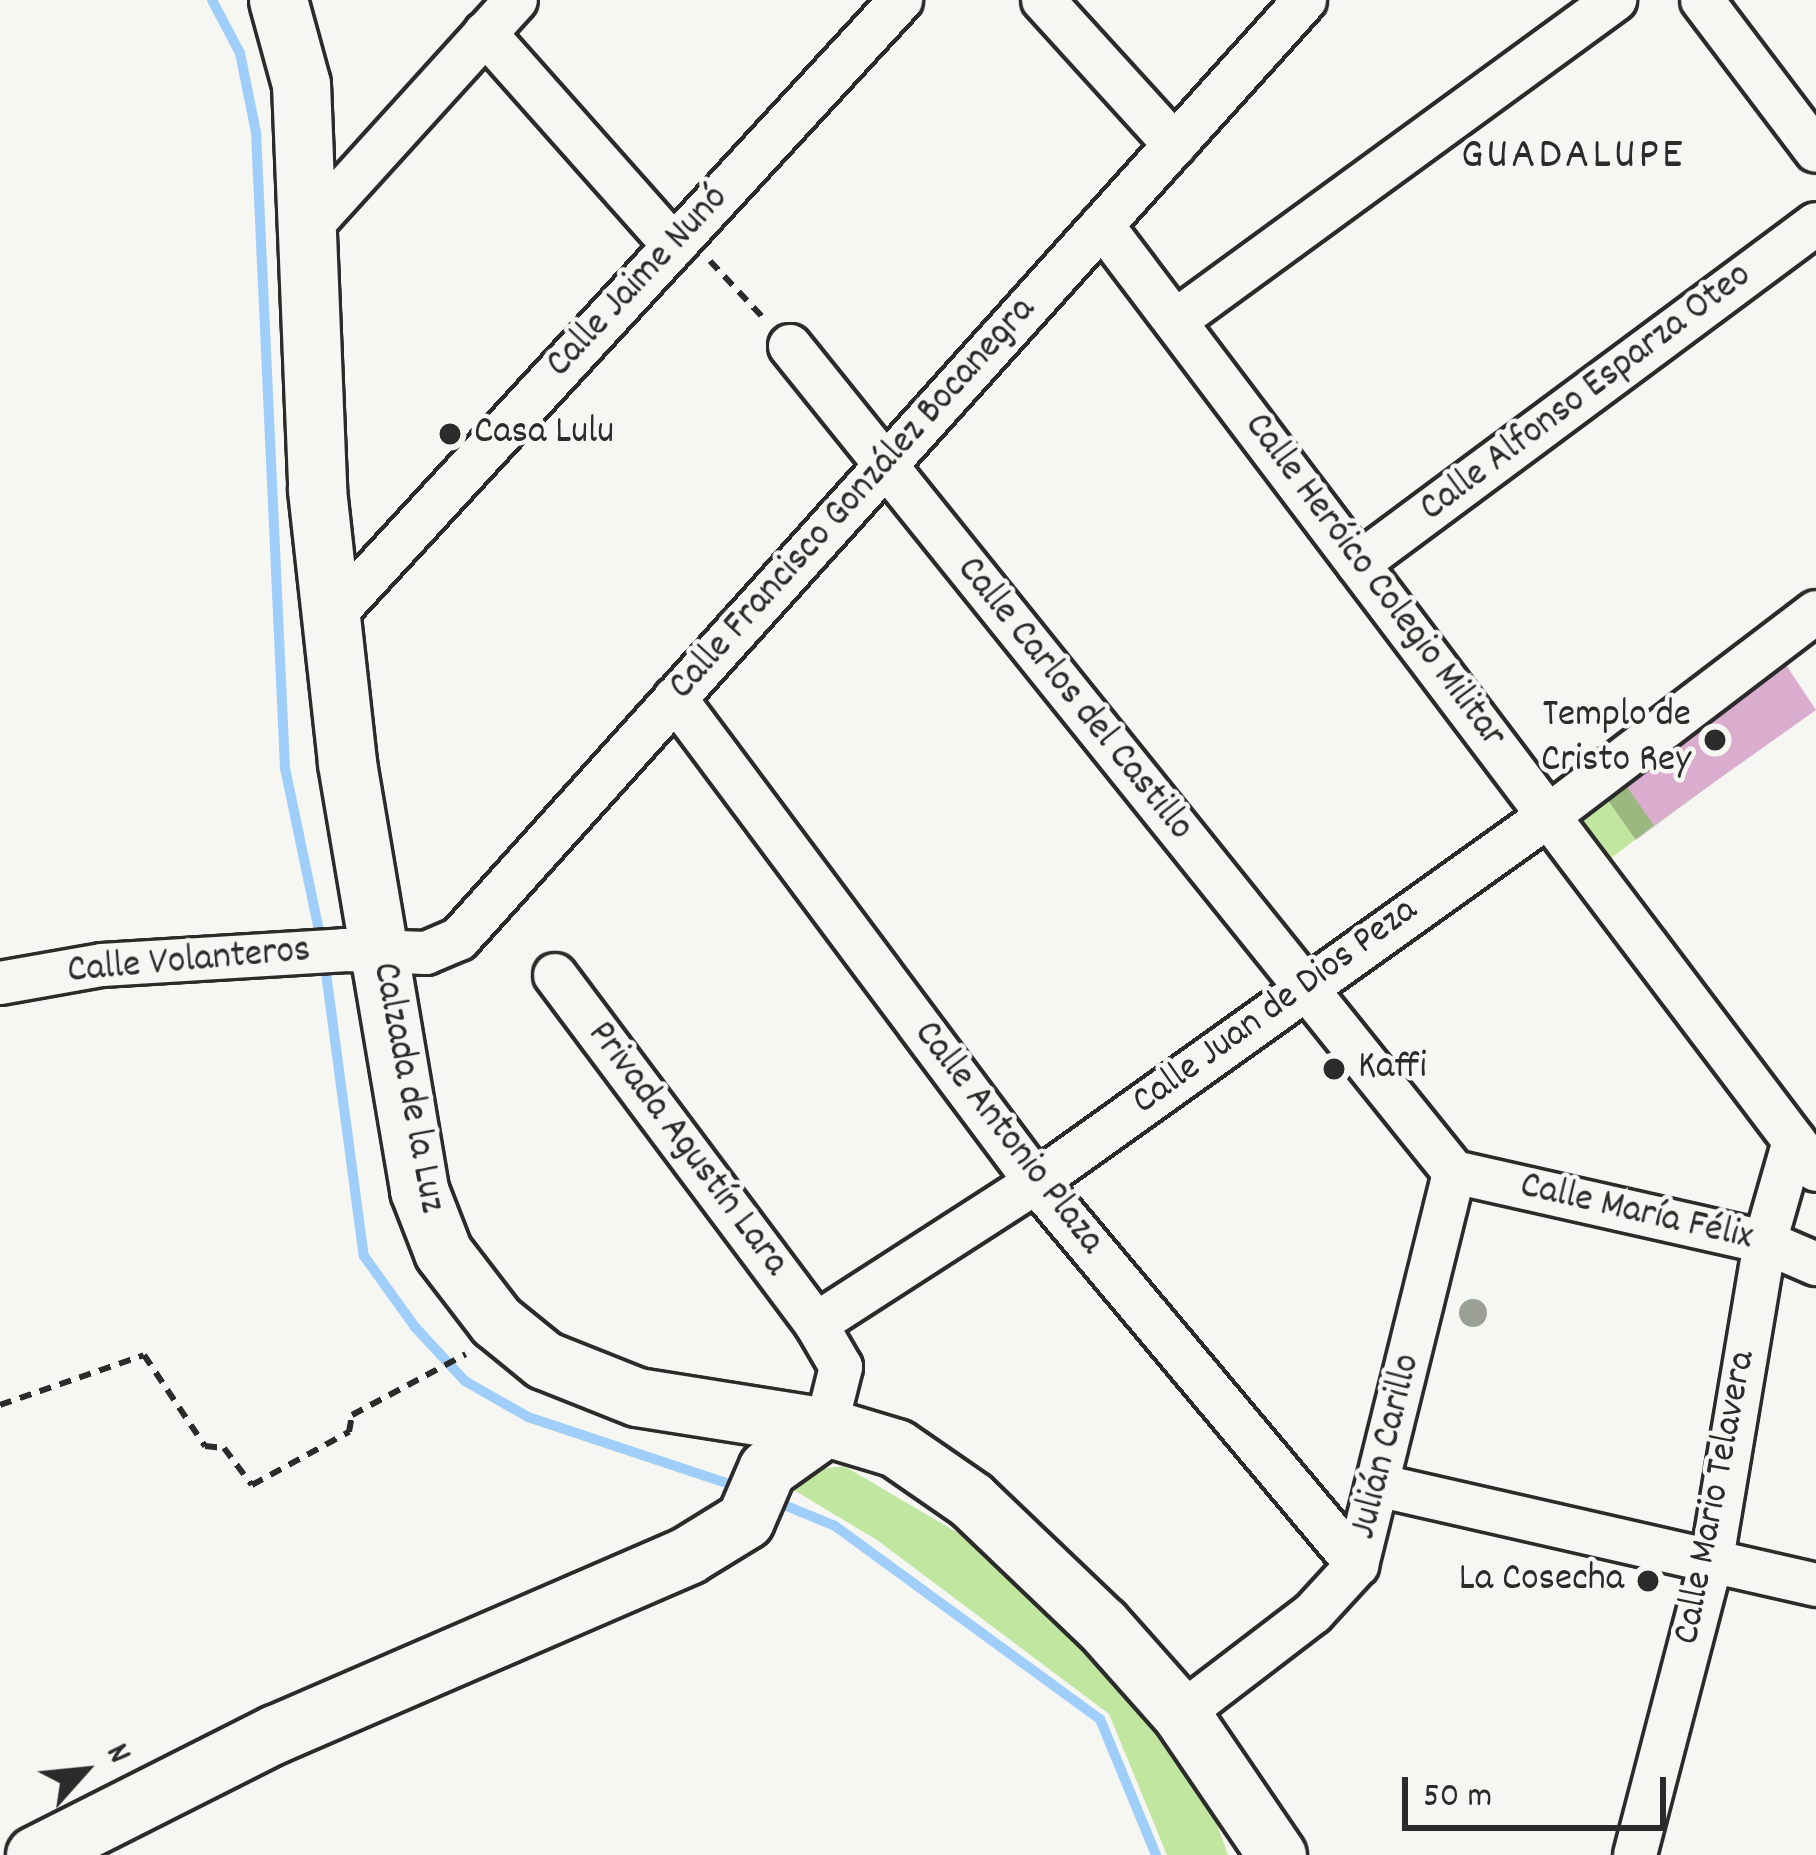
<!DOCTYPE html>
<meta charset="utf-8">
<style>
body{margin:0}
#map{position:relative;width:1816px;height:1855px;overflow:hidden;background:#f6f6f2;font-family:Dekko,sans-serif}
div>[style]{position:absolute}
.green>*{inset:0;background:#c1e6a0}
.shadow>*{inset:0;background:#0003}
.stream>*{height:10px;margin:-5px;padding:0 5px;transform-origin:5px;border-radius:5px;background:#a0cefb}
.building>*{inset:0;background:#daacce}
.path>*{height:6px;margin-top:-3px;transform-origin:0;background:repeating-linear-gradient(90deg,#2b2b2b 0 12px,transparent 0 21px)}
.roads{filter:drop-shadow(3px 0 #2b2b2b) drop-shadow(-3px 0 #2b2b2b) drop-shadow(0 3px #2b2b2b) drop-shadow(0 -3px #2b2b2b)}
.street>*{height:42px;margin:-21px;padding:0 21px;transform-origin:21px;border-radius:21px;background:#f6f6f2}
.secondary>*{height:57px;margin:-28.5px;padding:0 28.5px;transform-origin:28.5px;border-radius:28.5px;background:#f6f6f2}
.trees>*{width:28px;height:28px;margin:-14px;border-radius:50%;background:#9ba094}
.dots>*{width:33px;height:33px;translate:-50% -50%;box-sizing:border-box;border:6px solid #f6f6f2;border-radius:50%}
span{translate:-50% -50%;white-space:nowrap;text-align:center;line-height:1.15;-webkit-text-stroke:9px #f6f6f2;paint-order:stroke}
.street-label{font-size:39px;color:#2b2b2b}
.poi-label{font-size:39px;color:#2b2b2b}
.left{translate:0 -50%;text-align:left}
.right{translate:-100% -50%;text-align:right}
.quarter-label{font-size:45px;color:#2b2b2b;letter-spacing:3px}
.north{position:absolute;left:24px;top:1711px;width:120px;height:120px;-webkit-text-stroke:9px #f6f6f2;paint-order:stroke;rotate:63deg;font-size:33px;font-weight:700;line-height:48px;text-align:center;color:#2b2b2b}
.north::after{content:'';display:block;margin:auto;width:42px;height:54px;background:#2b2b2b;clip-path:polygon(50% 0,100% 100%,50% 72%,0 100%)}
.scale{position:absolute;left:1402px;top:1777px;width:264px;height:54px;box-sizing:border-box;border:6px solid #2b2b2b;border-top:0;padding-left:15px;font-size:36px;line-height:42px;white-space:nowrap;color:#2b2b2b;-webkit-text-stroke:9px #f6f6f2;paint-order:stroke}
</style>
<div id="map">
<div class="green">
<i style="clip-path:polygon(1615px 770px,1654px 825px,1597px 869px,1556px 814px)"></i>
<i style="clip-path:polygon(844px 1466px,975px 1543px,1071px 1619px,1198px 1771px,1228px 1855px,1167px 1855px,1109px 1714px,877px 1540px,792px 1489px,814px 1470px)"></i>
</div>
<div class="shadow">
<i style="clip-path:polygon(1814px 708px,1636px 840px,1600px 789px)"></i>
</div>
<div class="stream">
<i style="left:212px;top:0;width:60px;rotate:62.2deg"></i>
<i style="left:240px;top:53px;width:81px;rotate:78.6deg"></i>
<i style="left:256px;top:132px;width:637px;rotate:87.39deg"></i>
<i style="left:285px;top:768px;width:176px;rotate:78.2deg"></i>
<i style="left:324px;top:958px;width:301px;rotate:82.4deg"></i>
<i style="left:364px;top:1256px;width:87px;rotate:54.3deg"></i>
<i style="left:415px;top:1327px;width:74px;rotate:47.2deg"></i>
<i style="left:465px;top:1381px;width:73px;rotate:29.7deg"></i>
<i style="left:528px;top:1417px;width:221px;rotate:18.4deg"></i>
<i style="left:772px;top:1500px;width:68px;rotate:22.4deg"></i>
<i style="left:835px;top:1526px;width:328px;rotate:36.1deg"></i>
<i style="left:1100px;top:1719px;width:147px;rotate:67.6deg"></i>
</div>
<div class="building">
<i style="clip-path:polygon(1778px 653px,1816px 710px,1654px 825px,1615px 770px)"></i>
</div>
<div class="path">
<i style="left:710px;top:261px;width:83px;rotate:46.9deg"></i>
<i style="left:0;top:1405px;width:152px;rotate:-19.1deg"></i>
<i style="left:144px;top:1355px;width:110px;rotate:56.2deg"></i>
<i style="left:205px;top:1446px;width:19px;rotate:6deg"></i>
<i style="left:224px;top:1448px;width:46px;rotate:52.9deg"></i>
<i style="left:252px;top:1485px;width:111px;rotate:-28.7deg"></i>
<i style="left:349px;top:1432px;width:17px;rotate:-80deg"></i>
<i style="left:352px;top:1415px;width:129px;rotate:-28.2deg"></i>
</div>
<div class="roads">
<div class="street">
<i style="left:1043px;top:0;width:196px;rotate:47.7deg"></i>
<i style="left:1702px;top:0;width:189px;rotate:52.9deg"></i>
<i style="left:485px;top:33px;width:285px;rotate:48.4deg"></i>
<i style="left:1102px;top:225px;width:1184px;rotate:52.93deg"></i>
<i style="left:311px;top:226px;width:305px;rotate:-47.8deg"></i>
<i style="left:1175px;top:321px;width:545px;rotate:-36.11deg"></i>
<i style="left:790px;top:346px;width:1060px;rotate:51.21deg"></i>
<i style="left:1358px;top:564px;width:570px;rotate:-36.59deg"></i>
<i style="left:329px;top:620px;width:844px;rotate:-47.31deg"></i>
<i style="left:675px;top:698px;width:604px;rotate:53.28deg"></i>
<i style="left:1036px;top:1182px;width:500px;rotate:50deg"></i>
<i style="left:555px;top:975px;width:436px;rotate:53.2deg"></i>
<i style="left:0;top:983px;width:104px;rotate:-10deg"></i>
<i style="left:102px;top:965px;width:242px;rotate:-3.5deg"></i>
<i style="left:344px;top:950px;width:82px;rotate:2.1deg"></i>
<i style="left:426px;top:953px;width:36px;rotate:-23deg"></i>
<i style="left:459px;top:939px;width:1264px;rotate:-47.98deg"></i>
<i style="left:1454px;top:1172px;width:319px;rotate:12.7deg"></i>
<i style="left:1765px;top:1242px;width:56px;rotate:23.3deg"></i>
<i style="left:826px;top:1427px;width:62px;rotate:-76deg"></i>
<i style="left:841px;top:1367px;width:50px;rotate:-120.2deg"></i>
<i style="left:816px;top:1324px;width:262px;rotate:-32.8deg"></i>
<i style="left:1036px;top:1182px;width:633px;rotate:-35.55deg"></i>
<i style="left:1551px;top:814px;width:333px;rotate:-37.3deg"></i>
<i style="left:1381px;top:1486px;width:446px;rotate:12.8deg"></i>
<i style="left:1181px;top:1714px;width:166px;rotate:-37.4deg"></i>
<i style="left:1313px;top:1613px;width:65px;rotate:-47.5deg"></i>
<i style="left:1357px;top:1565px;width:405px;rotate:-76.1deg"></i>
<i style="left:1635px;top:1855px;width:306px;rotate:-75.4deg"></i>
<i style="left:1712px;top:1559px;width:321px;rotate:-80.5deg"></i>
<i style="left:1765px;top:1242px;width:105px;rotate:-74deg"></i>
</div>
<div class="secondary">
<i style="left:278px;top:0;width:87px;rotate:74.7deg"></i>
<i style="left:301px;top:84px;width:406px;rotate:87.7deg"></i>
<i style="left:317px;top:490px;width:275px;rotate:83.7deg"></i>
<i style="left:347px;top:763px;width:433px;rotate:80.4deg"></i>
<i style="left:419px;top:1190px;width:66px;rotate:68.8deg"></i>
<i style="left:443px;top:1252px;width:87px;rotate:52.5deg"></i>
<i style="left:496px;top:1321px;width:62px;rotate:39.1deg"></i>
<i style="left:544px;top:1360px;width:100px;rotate:21.7deg"></i>
<i style="left:637px;top:1397px;width:191px;rotate:9deg"></i>
<i style="left:826px;top:1427px;width:73px;rotate:16.7deg"></i>
<i style="left:896px;top:1448px;width:91px;rotate:34.7deg"></i>
<i style="left:971px;top:1500px;width:181px;rotate:43.7deg"></i>
<i style="left:1102px;top:1625px;width:119px;rotate:48.4deg"></i>
<i style="left:1181px;top:1714px;width:171px;rotate:55.8deg"></i>
<i style="left:35px;top:1855px;width:269px;rotate:-26.8deg"></i>
<i style="left:275px;top:1734px;width:450px;rotate:-23.4deg"></i>
<i style="left:688px;top:1555px;width:67px;rotate:-31.6deg"></i>
<i style="left:745px;top:1520px;width:56px;rotate:-66.7deg"></i>
<i style="left:767px;top:1469px;width:72px;rotate:-35.4deg"></i>
</div>
</div>
<div class="trees">
<i style="left:1473px;top:1313px"></i>
</div>
<div class="dots">
<i style="left:450px;top:434px;background:#2b2b2b"></i>
<i style="left:1715px;top:740px;background:#2b2b2b"></i>
<i style="left:1334px;top:1069px;background:#2b2b2b"></i>
<i style="left:1648px;top:1581px;background:#2b2b2b"></i>
</div>
<div class="street-label">
<span style="left:639px;top:283px;rotate:-47deg">Calle Jaime Nunó</span>
<span style="left:1587px;top:394px;rotate:-37deg">Calle Alfonso Esparza Oteo</span>
<span style="left:854px;top:500px;rotate:-48deg">Calle Francisco González Bocanegra</span>
<span style="left:1373px;top:582px;rotate:53deg">Calle Heróico Colegio Militar</span>
<span style="left:1073px;top:700px;rotate:51deg">Calle Carlos del Castillo</span>
<span style="left:189px;top:963px;rotate:-5deg">Calle Volanteros</span>
<span style="left:1276px;top:1008px;rotate:-36deg">Calle Juan de Dios Peza</span>
<span style="left:406px;top:1088px;rotate:79deg">Calzada de la Luz</span>
<span style="left:1007px;top:1139px;rotate:52deg">Calle Antonio Plaza</span>
<span style="left:686px;top:1150px;rotate:53deg">Privada Agustín Lara</span>
<span style="left:1636px;top:1214px;rotate:13deg">Calle María Félix</span>
<span style="left:1388px;top:1447px;rotate:-76deg">Julián Carillo</span>
<span style="left:1717px;top:1498px;rotate:-79deg">Calle Mario Telavera</span>
</div>
<div class="poi-label">
<span class="left" style="left:474px;top:434px">Casa Lulu</span>
<span class="right" style="left:1691px;top:740px">Templo de<br>Cristo Rey</span>
<span class="left" style="left:1358px;top:1069px">Kaffi</span>
<span class="right" style="left:1624px;top:1581px">La Cosecha</span>
</div>
<div class="quarter-label">
<span style="left:1573px;top:158px">GUADALUPE</span>
</div>
<div class="north">N</div>
<div class="scale">50 m</div>
</div>
